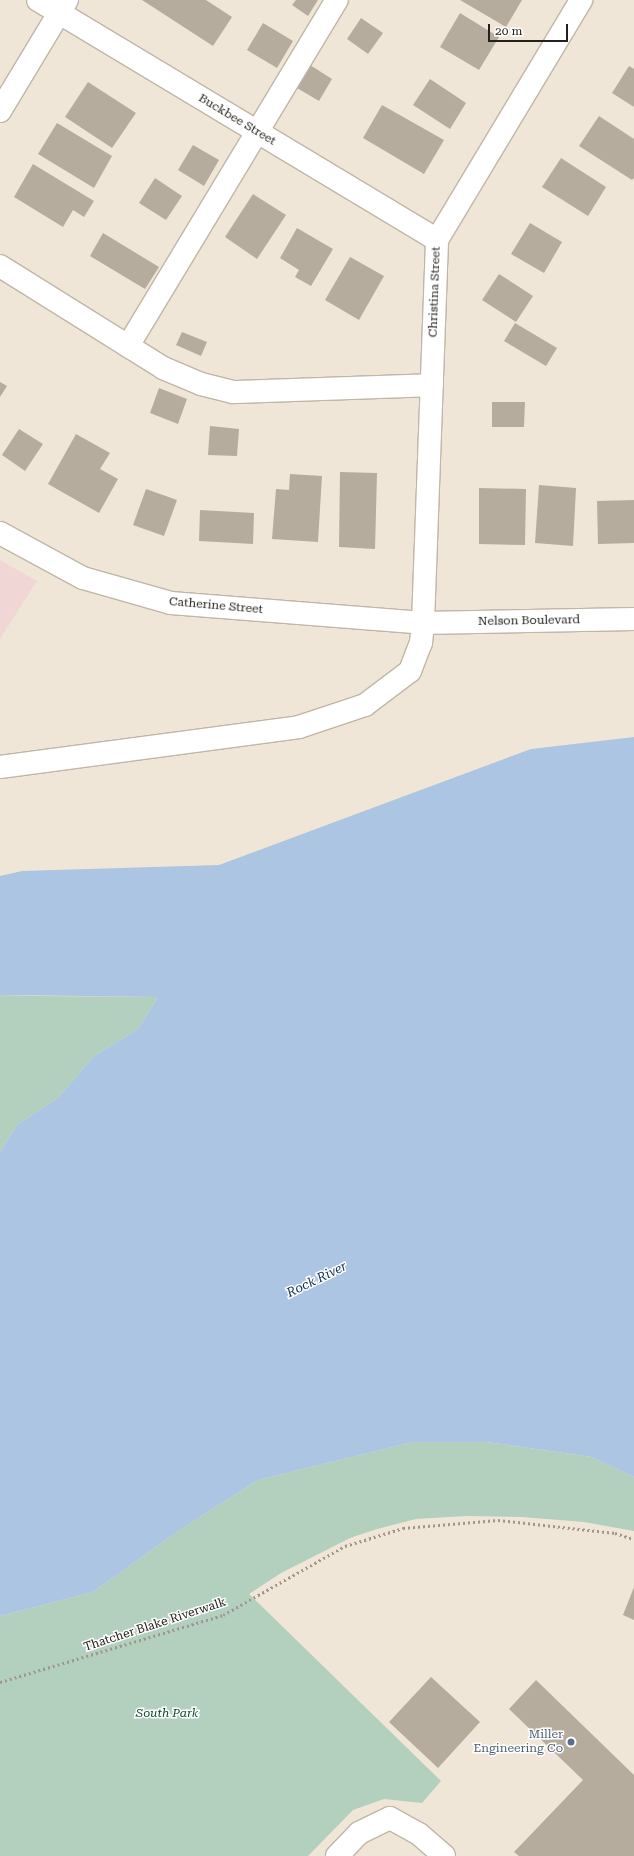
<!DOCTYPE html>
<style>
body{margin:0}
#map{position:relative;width:634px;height:1856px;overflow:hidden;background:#f0e6d7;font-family:"Roboto Serif",serif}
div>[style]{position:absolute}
.industrial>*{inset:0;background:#f1d6d6}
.green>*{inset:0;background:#b3cfbd}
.water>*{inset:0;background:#acc5e2}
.building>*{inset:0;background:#b6ac9e}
.path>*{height:2.5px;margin-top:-1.25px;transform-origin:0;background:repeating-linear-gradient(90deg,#9f978c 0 2px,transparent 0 5px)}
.roads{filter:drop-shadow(1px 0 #c0b6a8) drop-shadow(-1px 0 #c0b6a8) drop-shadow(0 1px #c0b6a8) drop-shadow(0 -1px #c0b6a8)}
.minor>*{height:22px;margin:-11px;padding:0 11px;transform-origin:11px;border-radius:11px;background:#fff}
.dots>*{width:11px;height:11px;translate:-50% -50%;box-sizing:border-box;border:2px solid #fff;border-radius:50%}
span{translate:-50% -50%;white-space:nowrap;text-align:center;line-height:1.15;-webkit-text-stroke:3px #fff;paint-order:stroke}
.street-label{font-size:12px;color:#23201a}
.park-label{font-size:12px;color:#08482b;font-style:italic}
.service-label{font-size:12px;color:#4e5e75}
.right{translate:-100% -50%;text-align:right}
.water-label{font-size:13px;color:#0d3056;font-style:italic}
.scale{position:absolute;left:488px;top:24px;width:80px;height:18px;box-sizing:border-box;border:2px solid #23201a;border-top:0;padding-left:5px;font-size:12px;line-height:14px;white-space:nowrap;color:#23201a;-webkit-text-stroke:3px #fff;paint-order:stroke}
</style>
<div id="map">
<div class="industrial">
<i style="clip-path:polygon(0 560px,37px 581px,0 639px)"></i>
</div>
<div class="green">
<i style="clip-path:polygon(0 995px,36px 996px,158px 997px,138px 1029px,94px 1056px,58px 1098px,17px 1125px,0 1152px)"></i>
<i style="clip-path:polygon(413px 1442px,487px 1442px,592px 1457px,634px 1477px,634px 1531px,584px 1522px,522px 1517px,466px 1516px,416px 1519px,377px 1529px,350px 1538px,281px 1573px,249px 1594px,441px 1781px,422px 1803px,384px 1799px,353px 1810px,308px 1856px,0 1856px,0 1616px,93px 1592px,181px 1529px,258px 1480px)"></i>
</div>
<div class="water">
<i style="clip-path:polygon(634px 737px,634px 1477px,592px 1457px,487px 1442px,413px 1442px,258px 1480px,181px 1529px,93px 1592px,0 1616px,0 1152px,17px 1125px,58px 1098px,94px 1056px,138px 1029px,158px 997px,0 995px,0 876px,22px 871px,219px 865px,531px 749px)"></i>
</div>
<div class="building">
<i style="clip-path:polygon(142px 0,206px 0,232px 17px,213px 46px)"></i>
<i style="clip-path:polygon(296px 0,318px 0,308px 16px,292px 5px)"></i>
<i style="clip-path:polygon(460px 0,522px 0,506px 27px)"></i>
<i style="clip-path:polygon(460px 13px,499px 37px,479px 70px,440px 47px)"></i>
<i style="clip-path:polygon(361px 18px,383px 33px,368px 54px,347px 39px)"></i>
<i style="clip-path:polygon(263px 23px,293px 41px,277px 68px,247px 50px)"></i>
<i style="clip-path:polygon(310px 65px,332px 79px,319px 101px,297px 88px)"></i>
<i style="clip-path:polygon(629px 66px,634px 69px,634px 107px,612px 93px)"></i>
<i style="clip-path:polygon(430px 79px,466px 103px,450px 129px,413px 105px)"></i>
<i style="clip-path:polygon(88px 82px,136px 113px,112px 148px,65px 117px)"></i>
<i style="clip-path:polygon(382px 105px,444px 140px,424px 174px,363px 138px)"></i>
<i style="clip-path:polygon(599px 116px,634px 139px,634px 178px,632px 180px,579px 146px)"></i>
<i style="clip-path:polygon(57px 123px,112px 156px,94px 188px,38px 154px)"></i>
<i style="clip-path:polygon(193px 145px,219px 160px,204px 186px,178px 170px)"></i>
<i style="clip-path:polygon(561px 158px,606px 187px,588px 216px,542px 187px)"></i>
<i style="clip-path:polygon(33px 164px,94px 201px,84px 217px,73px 210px,63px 227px,14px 197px)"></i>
<i style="clip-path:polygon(155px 178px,182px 196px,166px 220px,139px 203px)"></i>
<i style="clip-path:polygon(253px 194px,286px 215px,257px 259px,225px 237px)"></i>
<i style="clip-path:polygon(530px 223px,562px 242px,544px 273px,511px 254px)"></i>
<i style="clip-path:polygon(297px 228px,333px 249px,311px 286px,295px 277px,299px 270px,280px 258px)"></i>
<i style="clip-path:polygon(103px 233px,159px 267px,145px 289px,90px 256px)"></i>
<i style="clip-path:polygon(350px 257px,384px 276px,359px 320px,325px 300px)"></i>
<i style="clip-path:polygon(499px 274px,533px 296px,516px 322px,482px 300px)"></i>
<i style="clip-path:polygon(515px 323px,557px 348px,546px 366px,504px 341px)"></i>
<i style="clip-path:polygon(182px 332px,207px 342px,201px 356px,176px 345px)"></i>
<i style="clip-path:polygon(0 382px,7px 386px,0 397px)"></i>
<i style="clip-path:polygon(159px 388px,187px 399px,178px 424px,150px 413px)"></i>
<i style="clip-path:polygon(492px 402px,525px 402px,524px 427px,492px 427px)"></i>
<i style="clip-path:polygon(210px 426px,239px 429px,237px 456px,208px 455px)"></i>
<i style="clip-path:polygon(19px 429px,43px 444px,25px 471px,2px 455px)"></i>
<i style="clip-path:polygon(76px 434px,110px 453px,100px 469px,118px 479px,99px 513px,48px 484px)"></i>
<i style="clip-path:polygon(340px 472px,377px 473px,375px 549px,339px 547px)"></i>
<i style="clip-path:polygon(290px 474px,322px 476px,318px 542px,272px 539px,276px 489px,289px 490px)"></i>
<i style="clip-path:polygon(539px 485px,576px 488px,573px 546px,535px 543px)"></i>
<i style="clip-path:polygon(479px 488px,526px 489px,525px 545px,479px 544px)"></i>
<i style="clip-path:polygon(146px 489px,177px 500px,164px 536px,133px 525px)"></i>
<i style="clip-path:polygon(634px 500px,634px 543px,598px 544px,597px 501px)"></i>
<i style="clip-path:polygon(200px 510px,254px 513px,253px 544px,199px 541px)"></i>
<i style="clip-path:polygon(634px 1587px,634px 1620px,623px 1615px)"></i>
<i style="clip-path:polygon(431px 1677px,480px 1722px,438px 1768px,389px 1722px)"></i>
<i style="clip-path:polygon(536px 1680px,634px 1775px,634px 1856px,519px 1856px,514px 1852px,583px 1780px,509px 1709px)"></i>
</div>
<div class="path">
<i style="left:0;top:1682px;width:233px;rotate:-16.7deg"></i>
<i style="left:223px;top:1615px;width:140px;rotate:-29.5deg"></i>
<i style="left:345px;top:1546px;width:61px;rotate:-17.2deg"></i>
<i style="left:403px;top:1528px;width:95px;rotate:-4.8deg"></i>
<i style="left:498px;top:1520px;width:118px;rotate:6.3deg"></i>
<i style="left:615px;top:1533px;width:20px;rotate:18deg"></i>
</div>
<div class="roads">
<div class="minor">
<i style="left:38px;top:0;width:466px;rotate:31deg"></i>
<i style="left:0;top:111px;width:130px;rotate:-58.9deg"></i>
<i style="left:0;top:266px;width:192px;rotate:32deg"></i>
<i style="left:163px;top:368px;width:41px;rotate:22.8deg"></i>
<i style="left:201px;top:384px;width:33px;rotate:14deg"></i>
<i style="left:233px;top:392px;width:199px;rotate:-2deg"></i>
<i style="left:128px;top:346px;width:404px;rotate:-58.9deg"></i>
<i style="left:0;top:533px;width:94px;rotate:28.5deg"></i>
<i style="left:83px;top:578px;width:91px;rotate:15.9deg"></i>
<i style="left:171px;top:603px;width:253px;rotate:4.5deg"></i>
<i style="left:423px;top:623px;width:211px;rotate:-1.1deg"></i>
<i style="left:0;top:767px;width:302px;rotate:-7.6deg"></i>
<i style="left:299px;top:727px;width:70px;rotate:-18.4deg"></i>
<i style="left:365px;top:705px;width:56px;rotate:-37.1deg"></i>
<i style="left:410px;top:671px;width:30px;rotate:-69deg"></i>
<i style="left:421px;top:643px;width:20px;rotate:-84deg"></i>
<i style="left:423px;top:623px;width:383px;rotate:-87.9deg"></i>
<i style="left:437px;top:240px;width:280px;rotate:-59deg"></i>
<i style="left:337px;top:1856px;width:32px;rotate:-46deg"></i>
<i style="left:359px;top:1833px;width:34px;rotate:-26deg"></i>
<i style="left:390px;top:1818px;width:33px;rotate:29deg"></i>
<i style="left:419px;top:1834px;width:33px;rotate:41deg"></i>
</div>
</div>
<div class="dots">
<i style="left:571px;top:1742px;background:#5c6f8a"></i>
</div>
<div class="street-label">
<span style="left:237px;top:120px;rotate:31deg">Buckbee Street</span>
<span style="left:435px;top:292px;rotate:-88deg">Christina Street</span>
<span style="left:216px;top:606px;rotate:5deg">Catherine Street</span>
<span style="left:529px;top:621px;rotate:-1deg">Nelson Boulevard</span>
<span style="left:155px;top:1625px;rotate:-18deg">Thatcher Blake Riverwalk</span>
</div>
<div class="park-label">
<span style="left:167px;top:1714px">South Park</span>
</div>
<div class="service-label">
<span class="right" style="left:563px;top:1742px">Miller<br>Engineering Co</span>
</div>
<div class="water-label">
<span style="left:317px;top:1280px;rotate:-26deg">Rock River</span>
</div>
<div class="scale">20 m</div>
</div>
